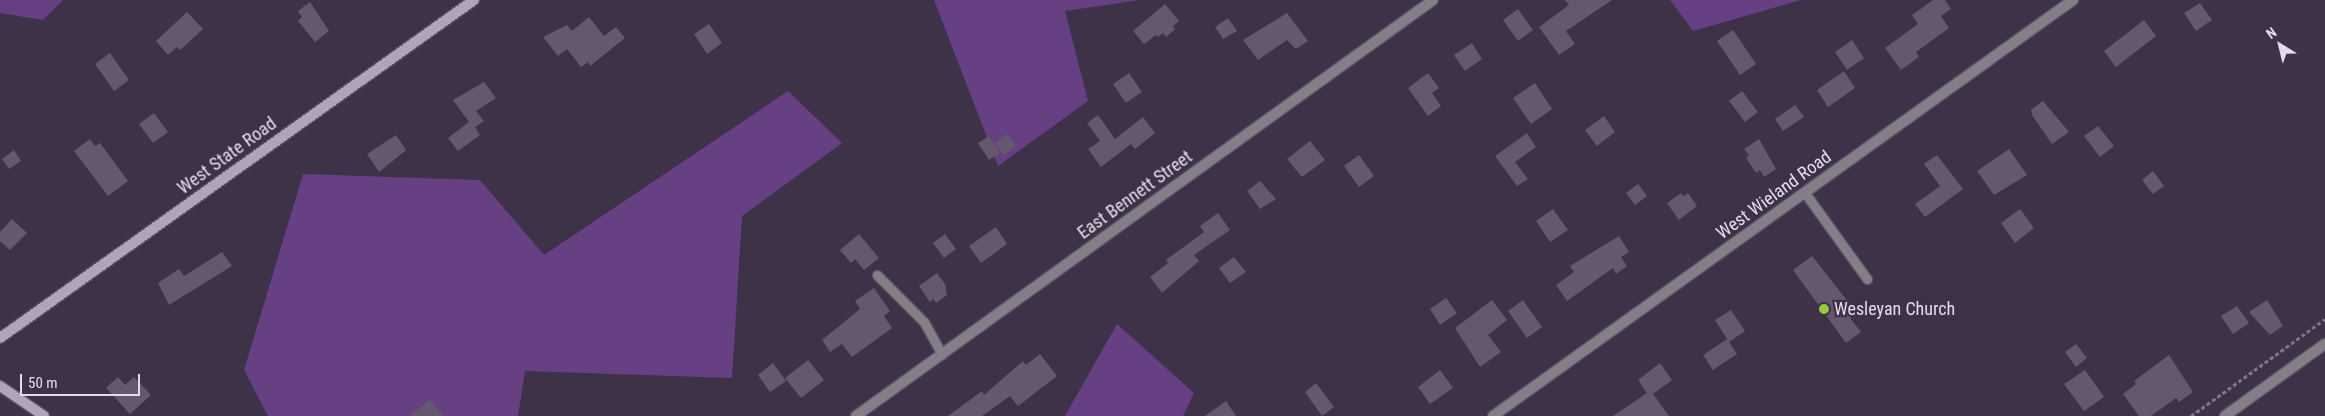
<!DOCTYPE html>
<style>
body{margin:0}
#map{position:relative;width:2325px;height:416px;overflow:hidden;background:#3d3247;font-family:"Roboto Condensed",sans-serif}
div>[style]{position:absolute}
.green>*{inset:0;background:#664083}
.building>*{inset:0;background:#64586e}
.path>*{height:3px;margin-top:-1.5px;transform-origin:0;background:repeating-linear-gradient(90deg,#807688 0 4px,transparent 0 6.5px)}
.roads{filter:drop-shadow(1px 0 #5b5164) drop-shadow(-1px 0 #5b5164) drop-shadow(0 1px #5b5164) drop-shadow(0 -1px #5b5164)}
.lane>*{height:9px;margin:-4.5px;padding:0 4.5px;transform-origin:4.5px;border-radius:4.5px;background:#847e89}
.street>*{height:10px;margin:-5px;padding:0 5px;transform-origin:5px;border-radius:5px;background:#847e89}
.secondary>*{height:10px;margin:-5px;padding:0 5px;transform-origin:5px;border-radius:5px;background:#aea6b6}
.dots>*{width:14px;height:14px;translate:-50% -50%;box-sizing:border-box;border:2px solid #3d3247;border-radius:50%}
span{translate:-50% -50%;white-space:nowrap;text-align:center;line-height:1.15;-webkit-text-stroke:4.5px #3d3247;paint-order:stroke}
.street-label{font-size:18px;color:#e3dce9}
.poi-label{font-size:18px;color:#e3dce9}
.left{translate:0 -50%;text-align:left}
.north{position:absolute;left:2255px;top:20px;width:50px;height:50px;-webkit-text-stroke:4px #3d3247;paint-order:stroke;rotate:324deg;font-size:14px;font-weight:700;line-height:20px;text-align:center;color:#e3dce9}
.north::after{content:'';display:block;margin:auto;width:18px;height:22px;background:#e3dce9;clip-path:polygon(50% 0,100% 100%,50% 72%,0 100%)}
.scale{position:absolute;left:20px;top:374px;width:120px;height:22px;box-sizing:border-box;border:2px solid #e3dce9;border-top:0;padding-left:6px;font-size:15px;line-height:18px;white-space:nowrap;color:#e3dce9;-webkit-text-stroke:4px #3d3247;paint-order:stroke}
</style>
<div id="map">
<div class="green">
<i style="clip-path:polygon(0 0,63px 0,43px 20px,0 13px)"></i>
<i style="clip-path:polygon(934px 0,1140px 0,1065px 11px,1088px 101px,998px 166px)"></i>
<i style="clip-path:polygon(1670px 0,1801px 0,1693px 31px)"></i>
<i style="clip-path:polygon(788px 91px,842px 143px,742px 216px,732px 378px,525px 371px,518px 416px,268px 416px,244px 370px,303px 174px,480px 180px,544px 255px)"></i>
<i style="clip-path:polygon(1117px 324px,1194px 393px,1183px 416px,1065px 416px)"></i>
</div>
<div class="building">
<i style="clip-path:polygon(1565px 0,1612px 0,1566px 31px,1575px 44px,1559px 55px,1539px 27px,1569px 5px)"></i>
<i style="clip-path:polygon(1933px 0,1945px 0,1951px 9px,1941px 16px,1949px 28px,1916px 52px,1919px 57px,1901px 70px,1885px 48px,1918px 24px,1912px 15px)"></i>
<i style="clip-path:polygon(310px 2px,329px 31px,315px 42px,298px 21px,302px 17px,298px 11px)"></i>
<i style="clip-path:polygon(2200px 3px,2212px 20px,2196px 31px,2184px 13px)"></i>
<i style="clip-path:polygon(1165px 4px,1179px 21px,1173px 26px,1175px 29px,1166px 37px,1163px 33px,1158px 37px,1156px 35px,1144px 44px,1133px 31px)"></i>
<i style="clip-path:polygon(1518px 9px,1533px 30px,1518px 41px,1503px 20px)"></i>
<i style="clip-path:polygon(187px 12px,203px 29px,180px 50px,177px 47px,168px 55px,156px 41px)"></i>
<i style="clip-path:polygon(1287px 13px,1308px 41px,1296px 49px,1287px 40px,1258px 60px,1243px 40px)"></i>
<i style="clip-path:polygon(589px 17px,604px 36px,616px 27px,625px 38px,590px 66px,588px 62px,581px 67px,567px 49px,558px 56px,543px 37px,567px 25px,572px 31px)"></i>
<i style="clip-path:polygon(1228px 18px,1237px 31px,1223px 39px,1215px 27px)"></i>
<i style="clip-path:polygon(2144px 20px,2156px 36px,2116px 67px,2104px 51px)"></i>
<i style="clip-path:polygon(709px 24px,722px 43px,707px 54px,694px 34px)"></i>
<i style="clip-path:polygon(1733px 30px,1756px 64px,1740px 75px,1717px 41px)"></i>
<i style="clip-path:polygon(1852px 40px,1864px 58px,1847px 70px,1835px 52px)"></i>
<i style="clip-path:polygon(1472px 43px,1482px 59px,1465px 71px,1454px 55px)"></i>
<i style="clip-path:polygon(110px 53px,129px 80px,114px 91px,95px 64px)"></i>
<i style="clip-path:polygon(1844px 71px,1855px 88px,1828px 107px,1817px 90px)"></i>
<i style="clip-path:polygon(1129px 73px,1142px 92px,1126px 103px,1113px 84px)"></i>
<i style="clip-path:polygon(1428px 73px,1439px 88px,1432px 93px,1441px 106px,1428px 116px,1408px 88px)"></i>
<i style="clip-path:polygon(484px 82px,496px 98px,476px 111px,484px 121px,475px 127px,480px 135px,458px 151px,448px 138px,469px 122px,453px 100px)"></i>
<i style="clip-path:polygon(1535px 83px,1552px 109px,1531px 124px,1513px 98px)"></i>
<i style="clip-path:polygon(1742px 91px,1758px 112px,1745px 122px,1729px 101px)"></i>
<i style="clip-path:polygon(2043px 101px,2069px 132px,2052px 144px,2032px 115px,2031px 110px)"></i>
<i style="clip-path:polygon(1795px 105px,1804px 117px,1783px 131px,1775px 119px)"></i>
<i style="clip-path:polygon(154px 113px,168px 132px,153px 143px,139px 124px)"></i>
<i style="clip-path:polygon(1098px 115px,1115px 139px,1143px 117px,1155px 133px,1135px 149px,1131px 144px,1101px 167px,1088px 149px,1100px 141px,1087px 123px)"></i>
<i style="clip-path:polygon(1604px 116px,1615px 132px,1597px 146px,1585px 130px)"></i>
<i style="clip-path:polygon(2098px 126px,2114px 146px,2100px 157px,2084px 136px)"></i>
<i style="clip-path:polygon(1527px 133px,1536px 147px,1515px 162px,1528px 179px,1517px 186px,1495px 156px)"></i>
<i style="clip-path:polygon(1007px 134px,1016px 146px,1004px 155px,995px 143px)"></i>
<i style="clip-path:polygon(396px 135px,406px 150px,379px 172px,367px 154px)"></i>
<i style="clip-path:polygon(989px 136px,1000px 153px,989px 160px,978px 143px)"></i>
<i style="clip-path:polygon(90px 139px,95px 146px,100px 143px,128px 181px,108px 196px,74px 151px)"></i>
<i style="clip-path:polygon(1759px 139px,1776px 169px,1764px 177px,1760px 170px,1756px 173px,1746px 158px,1749px 155px,1744px 149px)"></i>
<i style="clip-path:polygon(1310px 141px,1325px 160px,1302px 177px,1287px 159px)"></i>
<i style="clip-path:polygon(2009px 149px,2027px 175px,1994px 195px,1977px 171px)"></i>
<i style="clip-path:polygon(14px 150px,21px 161px,9px 169px,2px 159px)"></i>
<i style="clip-path:polygon(1359px 155px,1374px 176px,1359px 187px,1344px 166px)"></i>
<i style="clip-path:polygon(1937px 155px,1963px 189px,1925px 217px,1915px 204px,1940px 186px,1924px 164px)"></i>
<i style="clip-path:polygon(2153px 171px,2164px 186px,2153px 194px,2142px 180px)"></i>
<i style="clip-path:polygon(1260px 181px,1276px 199px,1260px 209px,1247px 191px)"></i>
<i style="clip-path:polygon(1638px 184px,1647px 196px,1635px 205px,1626px 193px)"></i>
<i style="clip-path:polygon(1681px 193px,1683px 196px,1688px 193px,1697px 206px,1679px 220px,1667px 203px)"></i>
<i style="clip-path:polygon(1553px 209px,1568px 230px,1550px 242px,1536px 221px)"></i>
<i style="clip-path:polygon(2020px 209px,2034px 228px,2015px 243px,2001px 223px)"></i>
<i style="clip-path:polygon(1218px 213px,1230px 230px,1194px 255px,1199px 261px,1162px 293px,1150px 277px,1168px 263px,1166px 260px,1204px 232px,1200px 226px)"></i>
<i style="clip-path:polygon(12px 219px,27px 233px,10px 250px,0 241px,0 232px)"></i>
<i style="clip-path:polygon(996px 227px,1007px 244px,981px 263px,969px 246px)"></i>
<i style="clip-path:polygon(859px 234px,879px 258px,864px 270px,855px 259px,851px 263px,840px 250px)"></i>
<i style="clip-path:polygon(945px 234px,956px 249px,944px 258px,933px 243px)"></i>
<i style="clip-path:polygon(1619px 236px,1629px 252px,1621px 257px,1627px 266px,1616px 274px,1613px 268px,1567px 301px,1556px 285px,1574px 272px,1570px 266px)"></i>
<i style="clip-path:polygon(222px 252px,232px 266px,169px 305px,158px 283px,179px 269px,184px 276px)"></i>
<i style="clip-path:polygon(1812px 256px,1857px 313px,1850px 318px,1861px 332px,1846px 343px,1793px 270px)"></i>
<i style="clip-path:polygon(1234px 257px,1246px 272px,1230px 283px,1219px 268px)"></i>
<i style="clip-path:polygon(937px 273px,945px 284px,947px 295px,936px 303px,933px 299px,930px 302px,919px 286px)"></i>
<i style="clip-path:polygon(874px 288px,890px 311px,884px 316px,892px 328px,852px 357px,842px 344px,830px 352px,822px 340px,860px 309px,855px 301px)"></i>
<i style="clip-path:polygon(1446px 298px,1457px 313px,1440px 325px,1430px 309px)"></i>
<i style="clip-path:polygon(1492px 300px,1507px 320px,1488px 335px,1501px 352px,1480px 367px,1455px 328px)"></i>
<i style="clip-path:polygon(1523px 300px,1542px 327px,1527px 338px,1508px 311px)"></i>
<i style="clip-path:polygon(2267px 300px,2283px 326px,2270px 335px,2249px 312px)"></i>
<i style="clip-path:polygon(2237px 306px,2249px 323px,2233px 334px,2221px 316px)"></i>
<i style="clip-path:polygon(1731px 310px,1745px 331px,1729px 342px,1715px 320px)"></i>
<i style="clip-path:polygon(1727px 339px,1737px 354px,1713px 370px,1703px 355px)"></i>
<i style="clip-path:polygon(2076px 344px,2087px 358px,2076px 367px,2065px 352px)"></i>
<i style="clip-path:polygon(1040px 354px,1057px 376px,1018px 406px,1010px 396px,982px 416px,948px 416px,982px 391px,984px 395px,1023px 361px,1026px 365px)"></i>
<i style="clip-path:polygon(2169px 355px,2193px 392px,2179px 402px,2176px 398px,2151px 416px,2139px 416px,2123px 394px,2136px 384px,2134px 381px)"></i>
<i style="clip-path:polygon(808px 360px,824px 380px,801px 398px,785px 378px)"></i>
<i style="clip-path:polygon(773px 363px,786px 381px,770px 392px,758px 375px)"></i>
<i style="clip-path:polygon(1660px 363px,1672px 380px,1653px 394px,1669px 416px,1613px 416px,1647px 393px,1638px 380px)"></i>
<i style="clip-path:polygon(1440px 370px,1453px 388px,1430px 404px,1418px 387px)"></i>
<i style="clip-path:polygon(2085px 370px,2104px 397px,2084px 411px,2064px 384px)"></i>
<i style="clip-path:polygon(118px 377px,125px 385px,134px 377px,151px 395px,130px 414px,106px 388px)"></i>
<i style="clip-path:polygon(1316px 383px,1334px 407px,1322px 416px,1305px 392px)"></i>
<i style="clip-path:polygon(430px 400px,443px 416px,409px 416px)"></i>
<i style="clip-path:polygon(1226px 401px,1236px 416px,1205px 416px)"></i>
</div>
<div class="path">
<i style="left:2191px;top:416px;width:165px;rotate:-35.9deg"></i>
</div>
<div class="roads">
<div class="lane">
<i style="left:1805px;top:193px;width:106px;rotate:54.2deg"></i>
<i style="left:877px;top:275px;width:66px;rotate:45deg"></i>
<i style="left:924px;top:322px;width:37px;rotate:61deg"></i>
</div>
<div class="street">
<i style="left:856px;top:416px;width:711px;rotate:-35.79deg"></i>
<i style="left:1493px;top:416px;width:714px;rotate:-35.65deg"></i>
<i style="left:2225px;top:416px;width:123px;rotate:-35.8deg"></i>
</div>
<div class="secondary">
<i style="left:0;top:338px;width:582px;rotate:-35.49deg"></i>
<i style="left:0;top:386px;width:53px;rotate:34.3deg"></i>
</div>
</div>
<div class="dots">
<i style="left:1824px;top:309px;background:#94cc3c"></i>
</div>
<div class="street-label">
<span style="left:227px;top:156px;rotate:-36deg">West State Road</span>
<span style="left:1135px;top:195px;rotate:-36deg">East Bennett Street</span>
<span style="left:1774px;top:195px;rotate:-36deg">West Wieland Road</span>
</div>
<div class="poi-label">
<span class="left" style="left:1834px;top:309px">Wesleyan Church</span>
</div>
<div class="north">N</div>
<div class="scale">50 m</div>
</div>
